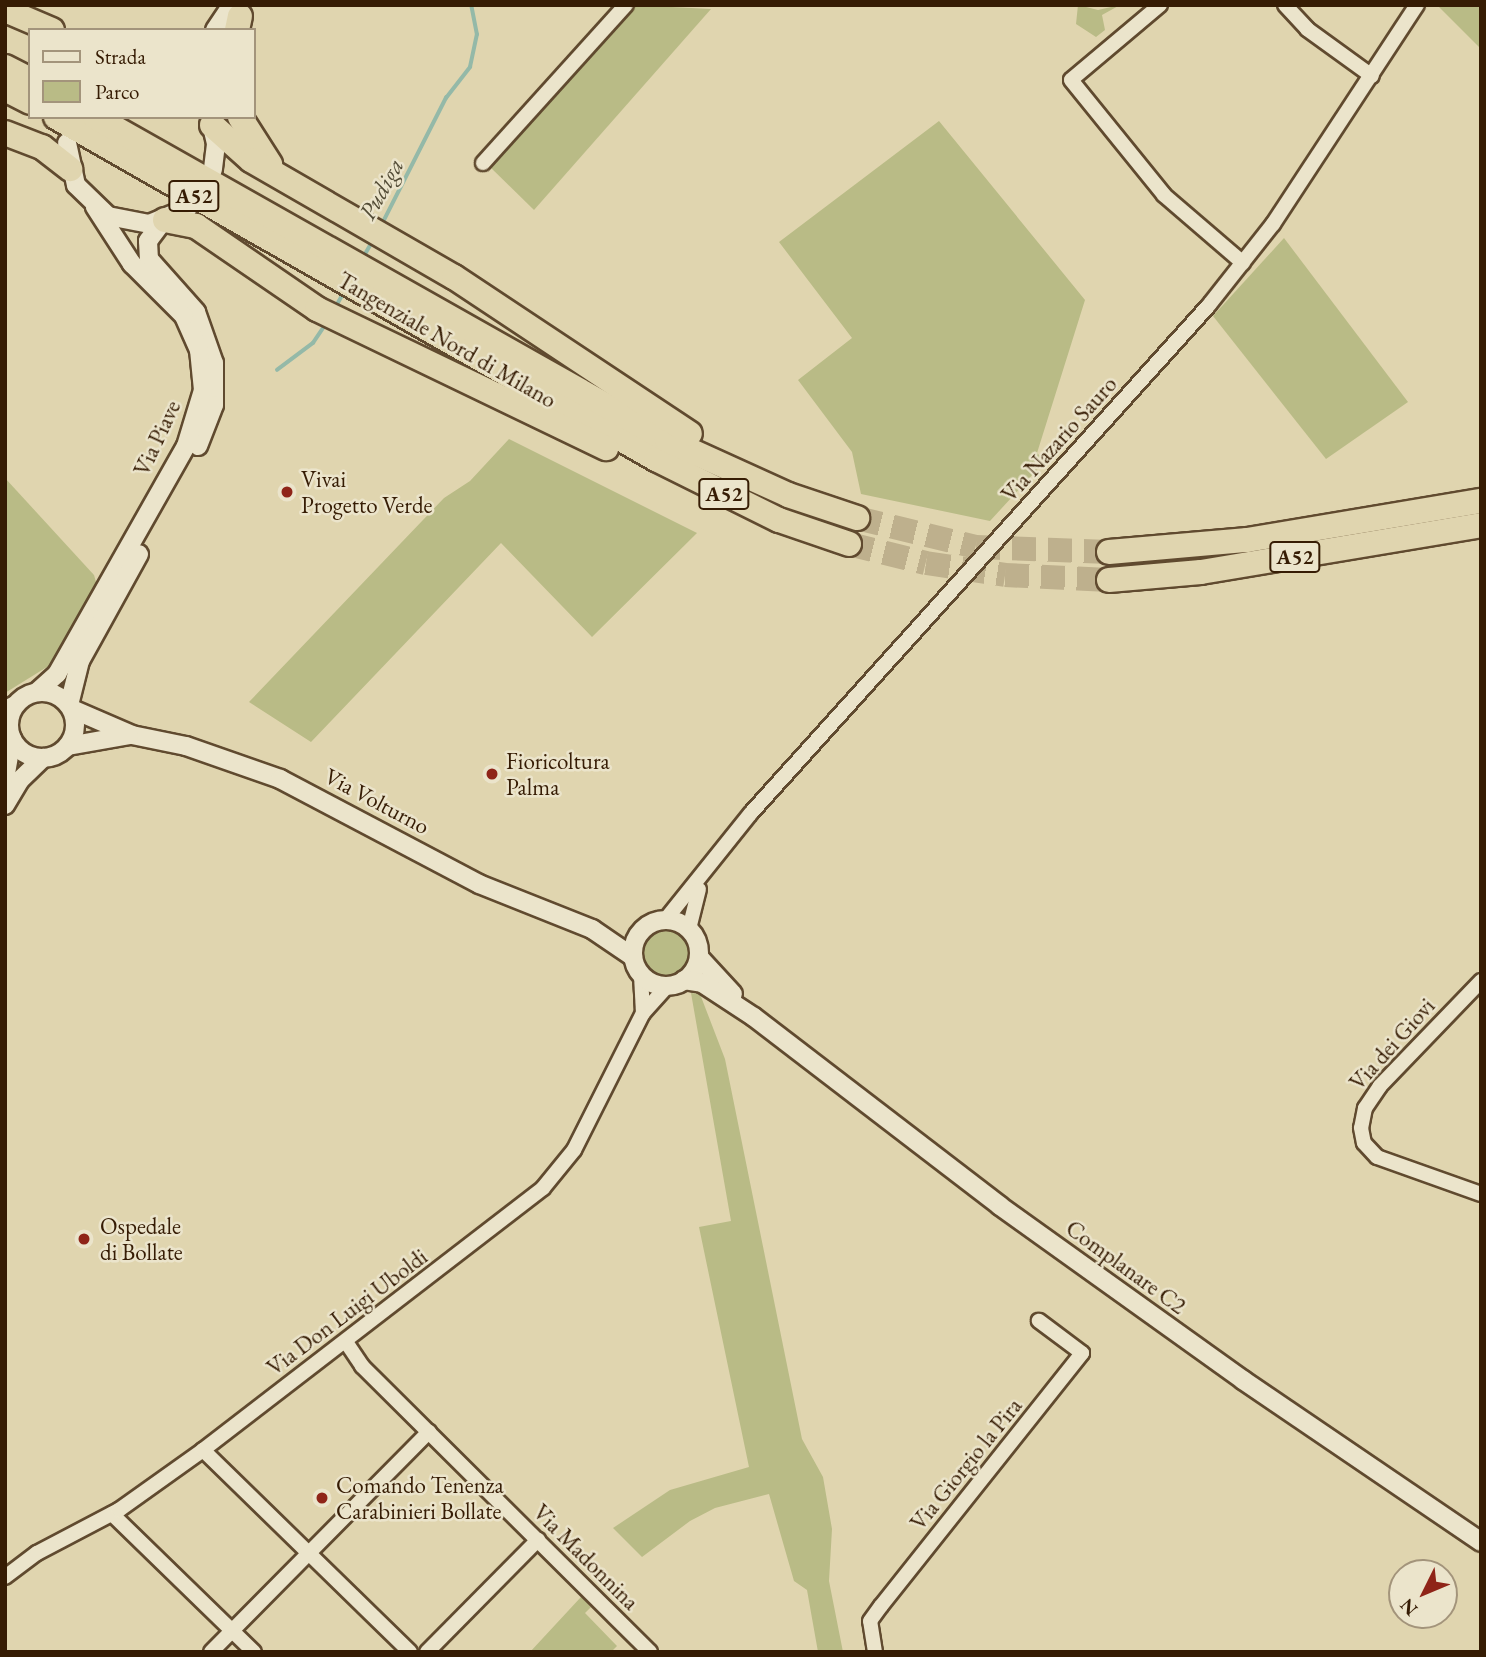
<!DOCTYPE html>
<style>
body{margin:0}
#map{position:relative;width:1486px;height:1657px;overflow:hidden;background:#e0d5af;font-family:"EB Garamond",serif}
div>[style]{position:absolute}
.green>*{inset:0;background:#b9bb86}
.round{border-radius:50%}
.stream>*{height:3.5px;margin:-1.75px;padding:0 1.75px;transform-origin:1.75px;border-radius:1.75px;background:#94b9a8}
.motorway-tunnel>*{height:24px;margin-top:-12px;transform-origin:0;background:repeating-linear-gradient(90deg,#beb08d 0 24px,transparent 0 36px)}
.roads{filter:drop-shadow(2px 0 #604a2f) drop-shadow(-2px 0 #604a2f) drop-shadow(0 2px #604a2f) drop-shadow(0 -2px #604a2f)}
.minor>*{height:14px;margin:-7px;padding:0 7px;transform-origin:7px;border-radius:7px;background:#ebe4cb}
.tertiary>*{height:18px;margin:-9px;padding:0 9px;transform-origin:9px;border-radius:9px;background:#ebe4cb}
.tertiary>.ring{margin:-9px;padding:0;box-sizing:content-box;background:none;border:18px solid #ebe4cb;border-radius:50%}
.motorway>*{height:24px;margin:-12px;padding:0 12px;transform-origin:12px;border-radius:12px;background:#e0d5af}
.dots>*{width:19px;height:19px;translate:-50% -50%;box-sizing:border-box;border:4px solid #ebe4cb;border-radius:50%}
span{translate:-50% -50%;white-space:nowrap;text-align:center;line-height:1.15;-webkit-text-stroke:5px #ebe4cb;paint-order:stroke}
.shield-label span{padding:2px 5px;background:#ebe4cb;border:2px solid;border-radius:5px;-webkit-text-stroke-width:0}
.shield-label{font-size:21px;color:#361c04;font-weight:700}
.street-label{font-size:23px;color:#361c04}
.poi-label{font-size:23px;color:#361c04}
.left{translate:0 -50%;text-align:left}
.water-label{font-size:24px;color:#524b35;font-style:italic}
.frame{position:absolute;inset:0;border:7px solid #361c04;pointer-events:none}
.legend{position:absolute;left:28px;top:28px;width:228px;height:91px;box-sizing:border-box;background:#ebe4cb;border:2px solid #a3947b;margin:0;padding:9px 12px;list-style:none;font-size:21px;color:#361c04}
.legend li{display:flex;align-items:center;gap:14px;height:35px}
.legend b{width:35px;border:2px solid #a3947b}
.north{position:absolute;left:1388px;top:1559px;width:70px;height:70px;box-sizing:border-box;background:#ebe4cb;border:2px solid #a3947b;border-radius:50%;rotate:227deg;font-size:19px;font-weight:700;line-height:28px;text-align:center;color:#361c04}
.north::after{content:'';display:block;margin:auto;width:24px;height:32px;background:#8f2418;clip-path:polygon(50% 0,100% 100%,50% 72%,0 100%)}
</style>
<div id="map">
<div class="green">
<i style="clip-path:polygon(632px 5px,711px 9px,534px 210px,487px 164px)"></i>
<i style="clip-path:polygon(1078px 5px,1098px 10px,1120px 5px,1102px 15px,1105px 30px,1096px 37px,1076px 24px)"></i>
<i style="clip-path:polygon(1437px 5px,1481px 5px,1481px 49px)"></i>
<i style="clip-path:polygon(939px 121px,1085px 300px,1037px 453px,1045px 461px,990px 521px,861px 494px,852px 452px,798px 380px,852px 338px,779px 242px)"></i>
<i style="clip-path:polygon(1284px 238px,1408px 402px,1326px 459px,1213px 316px)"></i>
<i style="clip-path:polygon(509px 439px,697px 533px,592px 637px,501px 543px,311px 742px,249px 702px,444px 498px,470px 481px)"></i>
<i style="clip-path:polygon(5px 478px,94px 575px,98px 589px,55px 662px,5px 693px)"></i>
<i class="round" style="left:643px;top:931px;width:48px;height:48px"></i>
<i style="clip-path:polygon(691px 993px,700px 994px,725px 1059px,802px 1439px,823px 1477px,832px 1529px,829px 1581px,843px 1652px,818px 1652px,807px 1590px,794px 1581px,769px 1494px,715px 1508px,690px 1521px,642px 1557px,613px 1528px,670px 1490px,749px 1467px,699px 1227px,731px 1221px)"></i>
<i style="clip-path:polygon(581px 1597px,591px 1607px,585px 1613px,617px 1646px,611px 1652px,530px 1652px)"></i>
</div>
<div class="stream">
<i style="left:381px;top:226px;width:144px;rotate:-63.1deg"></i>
<i style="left:446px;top:98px;width:39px;rotate:-52deg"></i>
<i style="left:470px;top:67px;width:33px;rotate:-78deg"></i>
<i style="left:477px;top:35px;width:31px;rotate:-101deg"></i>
<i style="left:364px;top:256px;width:16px;rotate:-60deg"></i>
<i style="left:335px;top:308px;width:20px;rotate:-60deg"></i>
<i style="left:277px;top:370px;width:45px;rotate:-36.9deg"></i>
<i style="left:313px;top:343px;width:23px;rotate:-56deg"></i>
</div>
<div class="motorway-tunnel">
<i style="left:857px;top:518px;width:122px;rotate:13.7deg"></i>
<i style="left:976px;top:547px;width:133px;rotate:2.2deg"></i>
<i style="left:849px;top:544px;width:79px;rotate:13.9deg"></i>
<i style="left:926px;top:563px;width:80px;rotate:8.6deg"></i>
<i style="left:1005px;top:575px;width:104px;rotate:2.8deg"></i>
</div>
<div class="roads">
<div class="minor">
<i style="left:1160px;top:5px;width:116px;rotate:139.9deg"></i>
<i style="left:1071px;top:80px;width:148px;rotate:51deg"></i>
<i style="left:1164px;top:195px;width:104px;rotate:40.7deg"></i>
<i style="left:1285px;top:5px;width:33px;rotate:47deg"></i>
<i style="left:1307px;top:29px;width:80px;rotate:35.9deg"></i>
<i style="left:483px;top:163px;width:213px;rotate:-47.9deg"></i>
<i style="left:5px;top:708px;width:16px;rotate:-27deg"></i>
<i style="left:666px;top:919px;width:136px;rotate:-51.3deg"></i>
<i style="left:751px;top:813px;width:684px;rotate:-47.96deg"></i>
<i style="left:1209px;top:305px;width:103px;rotate:-51.7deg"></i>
<i style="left:1273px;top:224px;width:262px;rotate:-56.7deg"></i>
<i style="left:689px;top:929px;width:41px;rotate:-76deg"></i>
<i style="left:641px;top:975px;width:38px;rotate:87deg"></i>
<i style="left:1481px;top:981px;width:146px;rotate:133.9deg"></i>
<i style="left:1380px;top:1086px;width:27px;rotate:124deg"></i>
<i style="left:1365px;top:1108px;width:20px;rotate:101deg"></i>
<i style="left:1361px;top:1128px;width:15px;rotate:79deg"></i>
<i style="left:1364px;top:1143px;width:19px;rotate:47deg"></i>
<i style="left:1377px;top:1157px;width:110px;rotate:19.6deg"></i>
<i style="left:346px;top:1342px;width:29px;rotate:56deg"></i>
<i style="left:362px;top:1366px;width:406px;rotate:44.8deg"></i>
<i style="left:203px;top:1450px;width:289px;rotate:44.3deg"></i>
<i style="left:112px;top:1514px;width:198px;rotate:44.2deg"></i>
<i style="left:5px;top:1577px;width:40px;rotate:-37deg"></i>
<i style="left:37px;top:1553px;width:93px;rotate:-27.7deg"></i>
<i style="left:119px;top:1510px;width:103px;rotate:-35.5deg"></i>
<i style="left:203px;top:1450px;width:429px;rotate:-37.6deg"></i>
<i style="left:543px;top:1188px;width:49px;rotate:-50.8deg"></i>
<i style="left:574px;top:1150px;width:153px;rotate:-63.3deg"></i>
<i style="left:643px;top:1013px;width:36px;rotate:-48deg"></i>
<i style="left:211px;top:1652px;width:310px;rotate:-45.3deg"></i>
<i style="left:427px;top:1652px;width:158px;rotate:-45.3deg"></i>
<i style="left:875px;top:1652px;width:31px;rotate:-99deg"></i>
<i style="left:870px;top:1621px;width:19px;rotate:-54deg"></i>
<i style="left:881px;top:1606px;width:323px;rotate:-51.5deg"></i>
<i style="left:1082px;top:1353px;width:54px;rotate:-143.3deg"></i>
</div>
<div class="tertiary">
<i style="left:215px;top:30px;width:30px;rotate:-56deg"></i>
<i style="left:211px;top:122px;width:23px;rotate:77deg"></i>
<i style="left:216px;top:144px;width:26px;rotate:97deg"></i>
<i style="left:67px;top:143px;width:43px;rotate:77.9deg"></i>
<i style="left:76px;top:185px;width:45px;rotate:44.1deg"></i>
<i style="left:108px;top:216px;width:42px;rotate:11deg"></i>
<i style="left:149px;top:224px;width:42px;rotate:-22.3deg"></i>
<i style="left:163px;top:221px;width:25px;rotate:127deg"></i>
<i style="left:148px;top:241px;width:18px;rotate:87deg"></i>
<i style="left:149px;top:259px;width:71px;rotate:48.4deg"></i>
<i style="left:196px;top:312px;width:54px;rotate:70.6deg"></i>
<i style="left:214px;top:363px;width:42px;rotate:90deg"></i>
<i style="left:214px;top:405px;width:44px;rotate:111.3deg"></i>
<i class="ring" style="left:9px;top:692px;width:48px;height:48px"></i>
<i style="left:37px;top:692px;width:27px;rotate:-42deg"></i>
<i style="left:57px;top:674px;width:262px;rotate:-60.5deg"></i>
<i style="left:186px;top:446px;width:59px;rotate:-73.1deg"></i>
<i style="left:203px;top:390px;width:40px;rotate:-95.7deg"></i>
<i style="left:199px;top:350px;width:37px;rotate:-114deg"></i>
<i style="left:184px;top:316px;width:74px;rotate:-135deg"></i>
<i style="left:132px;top:264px;width:68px;rotate:-123deg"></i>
<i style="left:69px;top:705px;width:45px;rotate:-76deg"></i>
<i style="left:80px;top:661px;width:122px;rotate:-61.1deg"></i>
<i style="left:72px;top:709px;width:65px;rotate:23.4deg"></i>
<i style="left:132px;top:735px;width:55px;rotate:11.5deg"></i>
<i style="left:186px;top:746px;width:100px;rotate:19.3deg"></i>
<i style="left:280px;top:779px;width:225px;rotate:27.8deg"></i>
<i style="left:479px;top:884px;width:122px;rotate:21.7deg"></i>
<i style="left:592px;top:929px;width:50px;rotate:34.3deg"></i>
<i style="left:68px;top:746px;width:62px;rotate:-10.2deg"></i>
<i style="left:5px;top:779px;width:41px;rotate:-80.1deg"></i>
<i style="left:5px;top:805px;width:29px;rotate:-59deg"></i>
<i style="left:20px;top:780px;width:32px;rotate:-44deg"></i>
<i class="ring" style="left:633px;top:920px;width:48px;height:48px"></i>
<i style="left:699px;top:957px;width:50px;rotate:47.4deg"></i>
<i style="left:684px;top:980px;width:18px;rotate:9deg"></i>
<i style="left:702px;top:983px;width:62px;rotate:33.2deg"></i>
<i style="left:754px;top:1017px;width:310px;rotate:37.5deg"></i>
<i style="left:1000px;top:1206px;width:299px;rotate:35.6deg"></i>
<i style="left:1243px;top:1380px;width:288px;rotate:34.2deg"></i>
</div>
<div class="motorway">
<i style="left:5px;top:10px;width:51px;rotate:23.1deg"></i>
<i style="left:237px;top:30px;width:14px;rotate:-78deg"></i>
<i style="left:5px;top:67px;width:28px;rotate:27deg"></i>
<i style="left:5px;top:89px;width:28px;rotate:27deg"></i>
<i style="left:56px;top:117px;width:691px;rotate:29.68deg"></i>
<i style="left:656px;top:459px;width:137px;rotate:26.4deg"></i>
<i style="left:779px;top:520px;width:74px;rotate:18.9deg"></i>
<i style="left:95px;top:117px;width:657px;rotate:29.45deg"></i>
<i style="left:667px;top:440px;width:133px;rotate:24.4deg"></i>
<i style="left:788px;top:495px;width:73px;rotate:18.4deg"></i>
<i style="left:240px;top:117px;width:56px;rotate:57.4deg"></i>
<i style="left:212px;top:125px;width:52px;rotate:41.9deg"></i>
<i style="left:251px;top:160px;width:234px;rotate:30deg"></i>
<i style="left:454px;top:277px;width:283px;rotate:33.6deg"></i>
<i style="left:5px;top:133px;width:40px;rotate:21deg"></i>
<i style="left:42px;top:147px;width:36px;rotate:38deg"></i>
<i style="left:165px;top:220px;width:32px;rotate:11deg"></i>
<i style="left:196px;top:226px;width:147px;rotate:34.4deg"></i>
<i style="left:317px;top:309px;width:321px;rotate:25.7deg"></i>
<i style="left:1109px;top:552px;width:139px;rotate:-5deg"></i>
<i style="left:1247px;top:540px;width:237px;rotate:-9.5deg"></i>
<i style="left:1109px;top:580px;width:92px;rotate:-5deg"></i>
<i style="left:1201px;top:572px;width:284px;rotate:-9.5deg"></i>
</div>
</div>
<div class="dots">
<i style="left:287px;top:492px;background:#8f2418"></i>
<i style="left:492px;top:774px;background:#8f2418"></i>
<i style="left:84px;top:1239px;background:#8f2418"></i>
<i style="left:322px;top:1498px;background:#8f2418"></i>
</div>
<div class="shield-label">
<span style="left:194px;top:196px">A52</span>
<span style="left:724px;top:494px">A52</span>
<span style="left:1295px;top:557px">A52</span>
</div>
<div class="street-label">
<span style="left:447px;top:340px;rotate:30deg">Tangenziale Nord di Milano</span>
<span style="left:157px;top:438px;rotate:-65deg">Via Piave</span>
<span style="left:1059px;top:439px;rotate:-48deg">Via Nazario Sauro</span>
<span style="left:377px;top:801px;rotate:28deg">Via Volturno</span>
<span style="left:1392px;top:1044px;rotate:-48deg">Via dei Giovi</span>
<span style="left:1126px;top:1267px;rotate:36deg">Complanare C2</span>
<span style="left:347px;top:1312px;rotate:-37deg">Via Don Luigi Uboldi</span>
<span style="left:966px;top:1464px;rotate:-51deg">Via Giorgio la Pira</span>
<span style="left:586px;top:1557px;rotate:45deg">Via Madonnina</span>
</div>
<div class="poi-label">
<span class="left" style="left:301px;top:492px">Vivai<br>Progetto Verde</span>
<span class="left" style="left:506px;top:774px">Fioricoltura<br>Palma</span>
<span class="left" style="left:100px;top:1239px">Ospedale<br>di Bollate</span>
<span class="left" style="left:336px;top:1498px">Comando Tenenza<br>Carabinieri Bollate</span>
</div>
<div class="water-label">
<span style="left:381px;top:189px;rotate:-61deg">Pudiga</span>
</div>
<div class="frame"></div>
<ul class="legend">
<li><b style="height:9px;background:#ebe4cb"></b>Strada</li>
<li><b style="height:19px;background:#b9bb86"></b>Parco</li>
</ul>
<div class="north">N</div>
</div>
